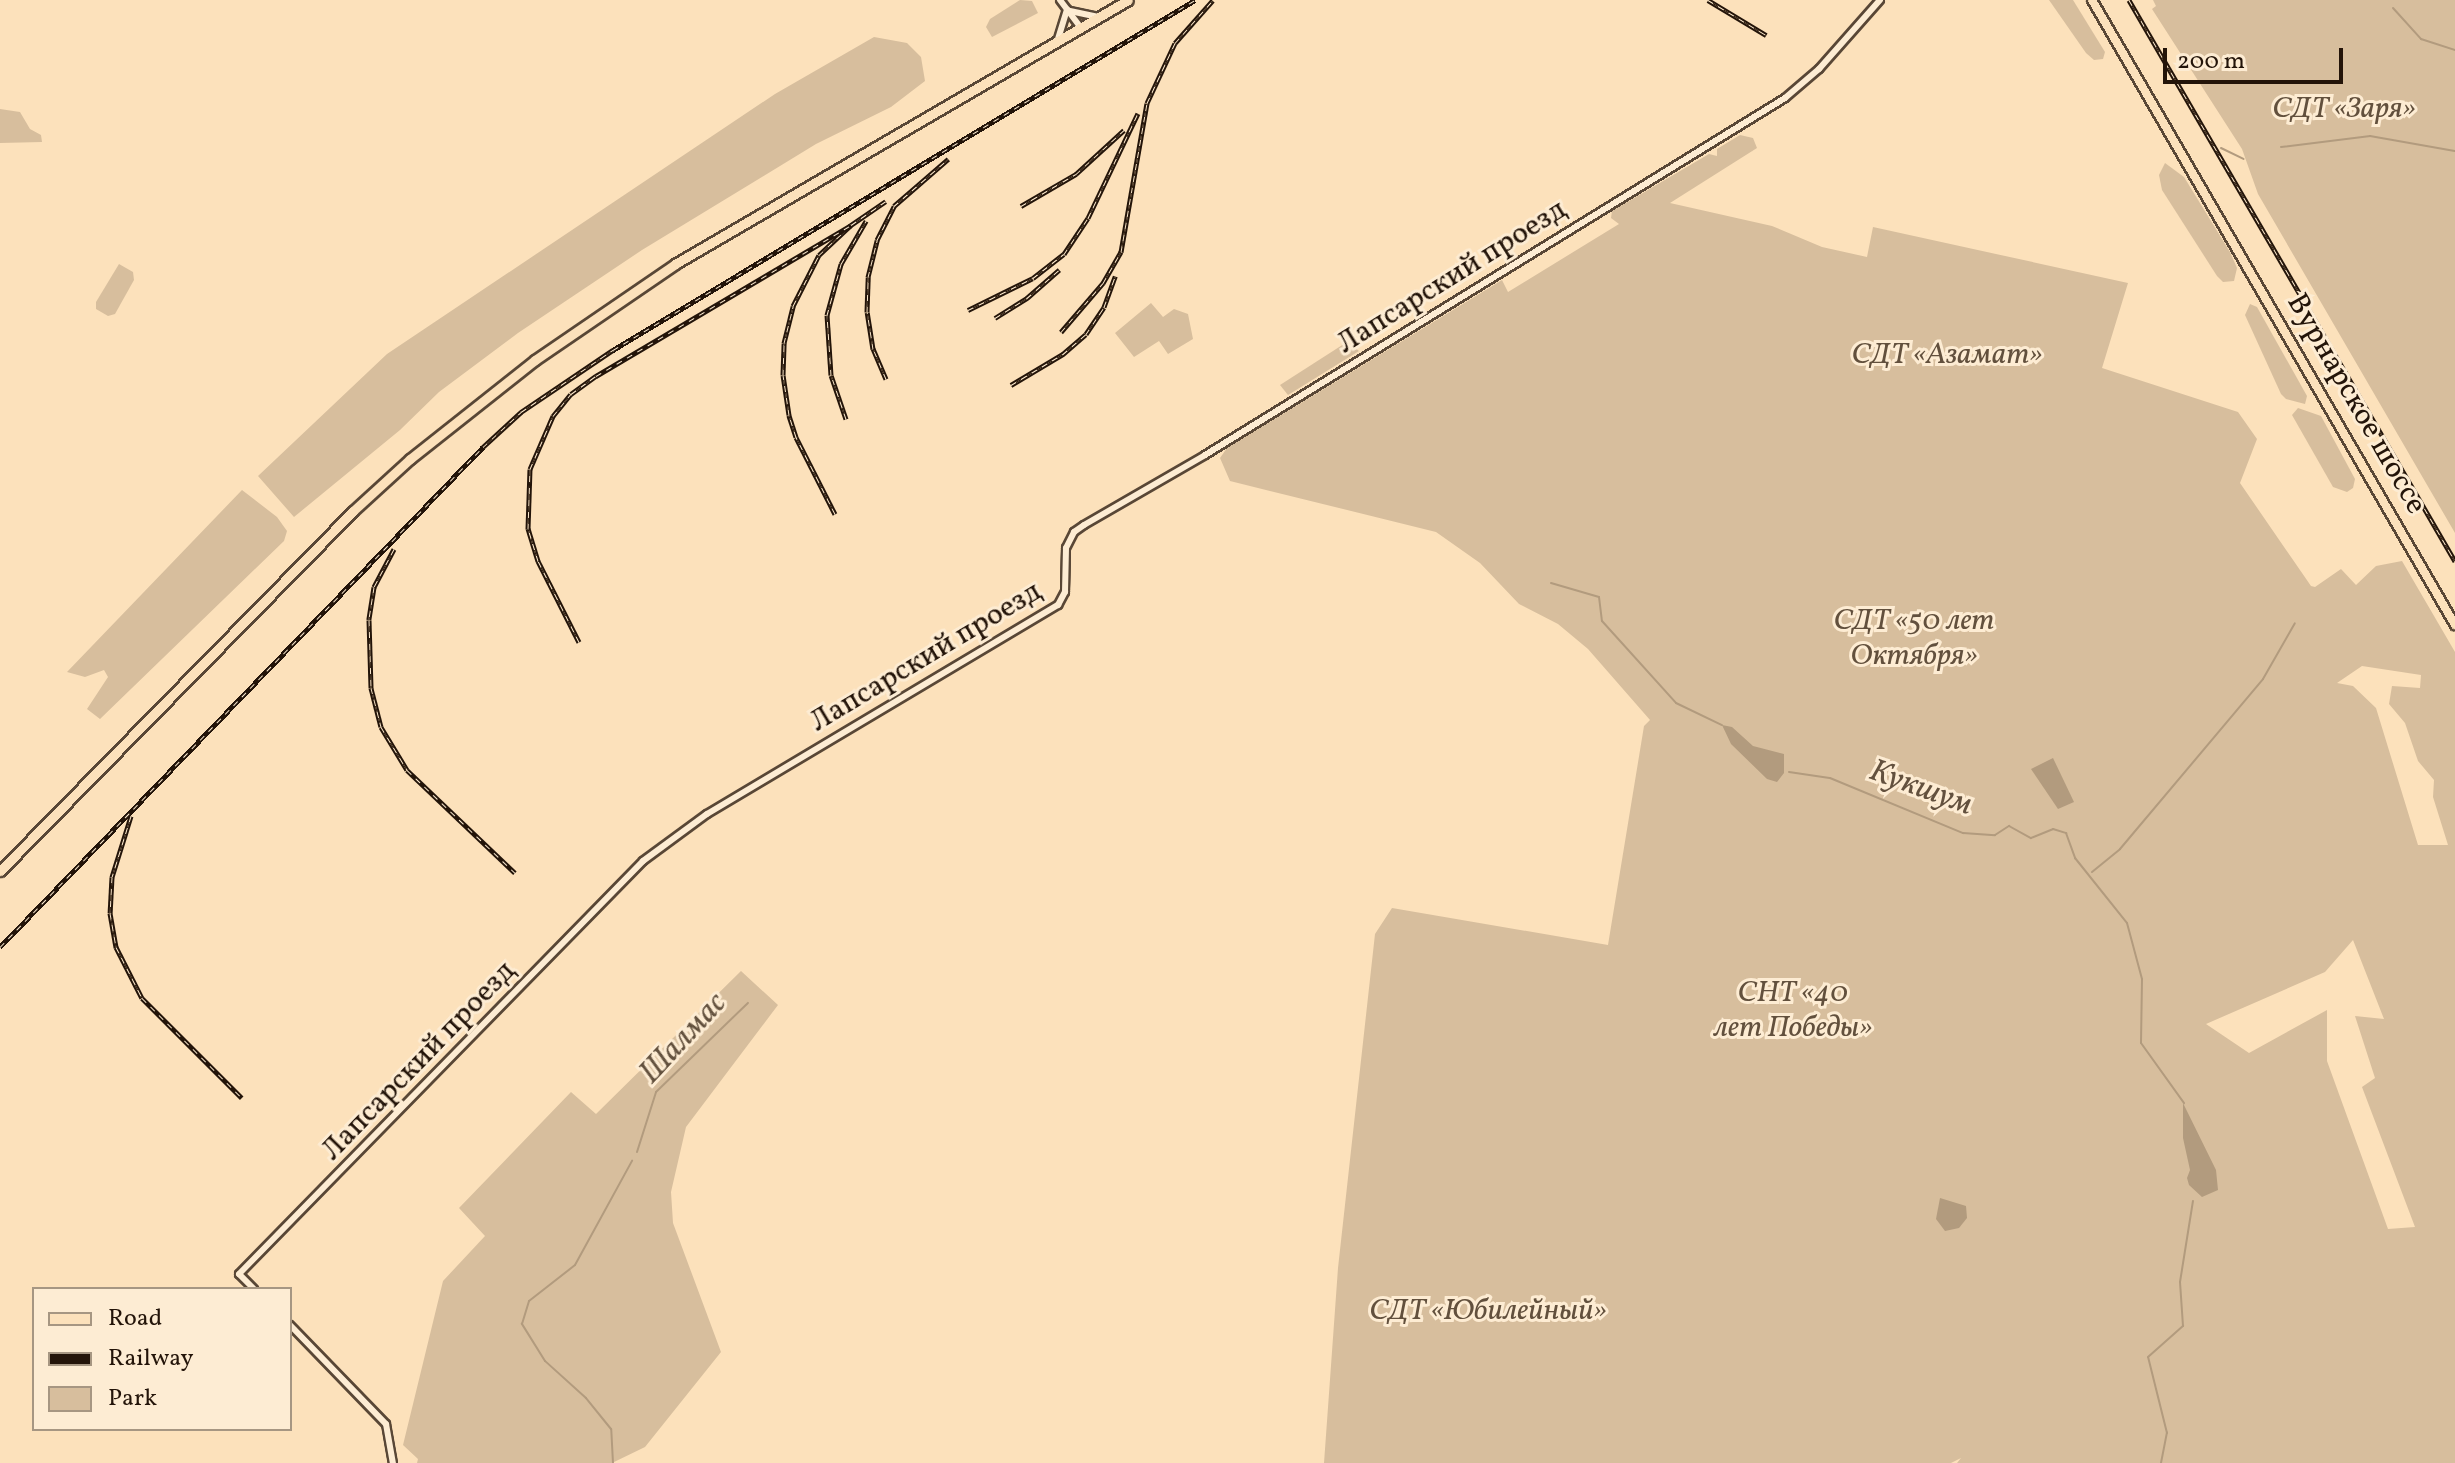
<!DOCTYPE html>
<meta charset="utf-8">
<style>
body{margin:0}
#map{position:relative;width:2455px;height:1463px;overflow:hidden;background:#fce1bb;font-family:Vollkorn,serif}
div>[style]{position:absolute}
.green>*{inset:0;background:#d7be9d}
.water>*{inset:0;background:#b29b7e}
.stream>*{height:2px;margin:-1px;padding:0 1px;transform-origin:1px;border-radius:1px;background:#b29b7e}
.roads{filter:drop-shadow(2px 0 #594736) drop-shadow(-2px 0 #594736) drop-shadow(0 2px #594736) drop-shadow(0 -2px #594736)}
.minor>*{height:6px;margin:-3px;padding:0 3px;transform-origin:3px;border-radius:3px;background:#fdecd3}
.major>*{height:8px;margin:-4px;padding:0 4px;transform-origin:4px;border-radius:4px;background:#fce1bb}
.highway>*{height:9px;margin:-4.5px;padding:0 4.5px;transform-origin:4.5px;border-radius:4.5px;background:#fce1bb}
.rail>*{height:5px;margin-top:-2.5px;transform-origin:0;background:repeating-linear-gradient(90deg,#fdecd3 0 6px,#231409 0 12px);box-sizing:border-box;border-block:2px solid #231409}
span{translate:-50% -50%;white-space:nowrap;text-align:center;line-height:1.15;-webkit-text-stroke:6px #fdecd3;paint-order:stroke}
.park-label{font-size:30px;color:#62503d;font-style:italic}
.street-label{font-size:30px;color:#231409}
.water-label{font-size:32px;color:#63513e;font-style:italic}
.legend{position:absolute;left:32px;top:1287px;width:260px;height:144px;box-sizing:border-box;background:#fdecd3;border:2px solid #a69682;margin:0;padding:10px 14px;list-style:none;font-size:24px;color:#231409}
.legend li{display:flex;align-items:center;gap:16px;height:40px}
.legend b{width:40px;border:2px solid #a69682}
.scale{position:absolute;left:2163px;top:48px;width:180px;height:36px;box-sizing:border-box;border:4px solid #231409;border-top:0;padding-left:10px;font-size:24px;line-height:28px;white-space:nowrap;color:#231409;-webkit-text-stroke:6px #fdecd3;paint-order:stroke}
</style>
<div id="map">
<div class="green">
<i style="clip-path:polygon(1020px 0,1032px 1px,1038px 13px,992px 37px,986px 27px,990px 19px)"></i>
<i style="clip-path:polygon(2049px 0,2073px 0,2105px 52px,2103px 59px,2094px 60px,2086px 53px)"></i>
<i style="clip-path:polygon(2153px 0,2455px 0,2455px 533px,2258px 194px,2242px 149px,2152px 9px,2156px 6px)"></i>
<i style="clip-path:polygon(874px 37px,907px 43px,921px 57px,925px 81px,891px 107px,816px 144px,642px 250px,518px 333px,439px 392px,400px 430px,294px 517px,258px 476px,387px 354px,775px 94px)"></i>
<i style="clip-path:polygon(0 109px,20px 112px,30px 129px,41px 135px,42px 142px,0 143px)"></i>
<i style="clip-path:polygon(evenodd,1740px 135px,1753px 138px,1757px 148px,1670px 203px,1772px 226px,1822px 247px,1867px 257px,1873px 227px,2128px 283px,2102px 368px,2238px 412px,2257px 439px,2240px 483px,2311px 586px,2315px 587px,2341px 569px,2356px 585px,2376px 566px,2402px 561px,2455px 652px,2455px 1463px,1957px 1463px,1961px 1458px,1951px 1463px,1324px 1463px,1338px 1268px,1375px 934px,1392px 908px,1608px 945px,1644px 726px,1650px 720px,1588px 649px,1558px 624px,1519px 604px,1480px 563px,1436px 532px,1230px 481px,1220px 458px,1227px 448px,1502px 280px,1508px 292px,1619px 224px,1611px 218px,1612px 211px,1709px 154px,1717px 156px,1717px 149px,1740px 135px,2362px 666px,2421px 675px,2420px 688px,2392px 686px,2389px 704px,2405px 723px,2418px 761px,2434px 780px,2433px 797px,2448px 845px,2418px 845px,2376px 708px,2353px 686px,2337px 683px,2362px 666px,1740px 135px,2353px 940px,2384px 1019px,2355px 1016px,2375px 1078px,2362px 1087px,2415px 1227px,2388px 1229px,2327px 1061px,2327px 1010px,2249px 1053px,2206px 1024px,2325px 972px,2353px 940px)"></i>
<i style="clip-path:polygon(2165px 163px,2184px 177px,2230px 252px,2237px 268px,2234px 281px,2223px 282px,2217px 276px,2162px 190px,2159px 175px)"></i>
<i style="clip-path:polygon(119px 264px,133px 272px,134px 280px,115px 314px,108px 316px,96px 309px,96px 302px)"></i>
<i style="clip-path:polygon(1151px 303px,1163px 317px,1174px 309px,1188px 314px,1193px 339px,1168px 354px,1159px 341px,1134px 357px,1115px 333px)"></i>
<i style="clip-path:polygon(2250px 304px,2257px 307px,2307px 396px,2305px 404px,2286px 399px,2281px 394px,2245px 315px)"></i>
<i style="clip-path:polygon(1347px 342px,1359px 351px,1288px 395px,1280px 385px)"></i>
<i style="clip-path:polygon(2298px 408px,2321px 416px,2355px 479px,2353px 488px,2347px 492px,2333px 487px,2292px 415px)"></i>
<i style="clip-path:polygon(242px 490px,277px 517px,287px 531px,284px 541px,100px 719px,87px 709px,108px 677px,104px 670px,85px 677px,67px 672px)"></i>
<i style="clip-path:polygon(741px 971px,778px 1005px,686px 1127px,671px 1192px,673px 1223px,721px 1352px,645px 1447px,612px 1463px,417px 1463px,418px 1459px,403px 1445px,443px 1281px,485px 1236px,459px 1208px,571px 1092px,596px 1114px)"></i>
</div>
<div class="water">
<i style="clip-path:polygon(1722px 725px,1732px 727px,1753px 746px,1784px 754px,1784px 773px,1777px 782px,1767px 779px,1731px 744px)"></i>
<i style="clip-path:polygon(2053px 758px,2074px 802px,2058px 809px,2031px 769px)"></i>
<i style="clip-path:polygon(2183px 1103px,2216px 1170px,2218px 1190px,2202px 1197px,2189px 1185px,2187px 1178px,2190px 1170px,2183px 1138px)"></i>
<i style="clip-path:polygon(1940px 1198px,1966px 1206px,1967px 1218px,1959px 1228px,1945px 1231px,1936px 1219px)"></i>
</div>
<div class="stream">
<i style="left:2393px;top:8px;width:42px;rotate:47.9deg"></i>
<i style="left:2421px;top:39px;width:36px;rotate:18deg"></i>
<i style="left:2281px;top:147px;width:90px;rotate:-7deg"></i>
<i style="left:2370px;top:136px;width:86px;rotate:10deg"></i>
<i style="left:2221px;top:148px;width:25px;rotate:26deg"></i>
<i style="left:1551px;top:583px;width:50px;rotate:16.3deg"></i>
<i style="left:1599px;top:597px;width:24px;rotate:83deg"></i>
<i style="left:1602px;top:621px;width:110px;rotate:47.9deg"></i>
<i style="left:1676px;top:703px;width:51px;rotate:25.6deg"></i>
<i style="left:1789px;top:772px;width:41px;rotate:8.3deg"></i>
<i style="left:1830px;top:778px;width:144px;rotate:22.5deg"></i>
<i style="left:1963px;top:833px;width:32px;rotate:4deg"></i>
<i style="left:1995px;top:835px;width:17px;rotate:-33deg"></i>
<i style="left:2009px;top:826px;width:25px;rotate:29deg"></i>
<i style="left:2031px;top:838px;width:24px;rotate:-22deg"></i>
<i style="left:2053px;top:829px;width:14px;rotate:17deg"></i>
<i style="left:2066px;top:833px;width:27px;rotate:70deg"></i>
<i style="left:2075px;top:858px;width:83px;rotate:51.3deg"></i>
<i style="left:2127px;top:923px;width:58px;rotate:75deg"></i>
<i style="left:2142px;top:979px;width:64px;rotate:90.9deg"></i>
<i style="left:2141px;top:1043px;width:74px;rotate:54.4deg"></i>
<i style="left:2092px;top:872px;width:36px;rotate:-39deg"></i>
<i style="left:2120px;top:849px;width:222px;rotate:-49.9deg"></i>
<i style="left:2263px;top:679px;width:64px;rotate:-60.3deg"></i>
<i style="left:637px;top:1152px;width:63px;rotate:-72.4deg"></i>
<i style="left:656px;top:1092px;width:128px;rotate:-44.1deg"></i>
<i style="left:613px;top:1463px;width:34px;rotate:-93deg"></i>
<i style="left:611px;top:1429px;width:40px;rotate:-129deg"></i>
<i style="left:586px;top:1398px;width:55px;rotate:-137.9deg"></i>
<i style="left:545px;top:1361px;width:44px;rotate:-121.9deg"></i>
<i style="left:522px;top:1324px;width:24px;rotate:-73deg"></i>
<i style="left:529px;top:1301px;width:58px;rotate:-38deg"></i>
<i style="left:575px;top:1265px;width:119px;rotate:-61.3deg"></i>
<i style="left:2161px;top:1463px;width:31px;rotate:-79deg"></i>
<i style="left:2167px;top:1433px;width:78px;rotate:-104deg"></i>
<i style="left:2148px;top:1357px;width:47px;rotate:-41.5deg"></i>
<i style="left:2183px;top:1326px;width:44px;rotate:-93.9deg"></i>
<i style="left:2180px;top:1282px;width:82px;rotate:-80.9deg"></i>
</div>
<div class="roads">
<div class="minor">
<i style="left:1060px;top:0;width:35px;rotate:53deg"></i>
<i style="left:1070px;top:11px;width:29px;rotate:12deg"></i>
<i style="left:1058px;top:39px;width:31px;rotate:-73deg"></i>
<i style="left:254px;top:1289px;width:21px;rotate:-135deg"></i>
<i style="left:239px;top:1274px;width:578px;rotate:-45.63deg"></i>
<i style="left:643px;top:861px;width:79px;rotate:-36.3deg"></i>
<i style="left:707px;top:814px;width:409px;rotate:-30.8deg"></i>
<i style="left:1058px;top:605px;width:15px;rotate:-62deg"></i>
<i style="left:1065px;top:592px;width:44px;rotate:-88.7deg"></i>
<i style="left:1066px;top:548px;width:18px;rotate:-63deg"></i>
<i style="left:1074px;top:532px;width:12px;rotate:-35deg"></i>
<i style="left:1084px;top:525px;width:140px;rotate:-30deg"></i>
<i style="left:1205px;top:455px;width:681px;rotate:-31.61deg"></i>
<i style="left:1785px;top:98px;width:45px;rotate:-40.5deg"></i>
<i style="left:1819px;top:69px;width:92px;rotate:-48.5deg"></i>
<i style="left:290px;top:1325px;width:138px;rotate:45.9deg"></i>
<i style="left:386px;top:1424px;width:40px;rotate:80deg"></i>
</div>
<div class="major">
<i style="left:2092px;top:0;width:723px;rotate:59.85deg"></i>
</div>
<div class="highway">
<i style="left:0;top:871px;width:504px;rotate:-45.56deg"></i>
<i style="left:353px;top:511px;width:77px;rotate:-42.4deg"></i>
<i style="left:410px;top:459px;width:159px;rotate:-38.4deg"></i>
<i style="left:535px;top:360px;width:170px;rotate:-34.4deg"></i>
<i style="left:675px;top:264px;width:524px;rotate:-30.23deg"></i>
</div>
</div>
<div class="rail">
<i style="left:1708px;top:0;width:68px;rotate:31.1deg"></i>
<i style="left:2129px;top:0;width:649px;rotate:59.84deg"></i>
<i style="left:1021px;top:206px;width:64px;rotate:-30.2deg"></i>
<i style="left:1076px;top:174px;width:65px;rotate:-42.5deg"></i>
<i style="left:968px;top:310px;width:72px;rotate:-26.2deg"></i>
<i style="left:1033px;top:278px;width:39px;rotate:-38deg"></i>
<i style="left:1064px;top:254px;width:43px;rotate:-56.3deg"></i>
<i style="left:1088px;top:218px;width:116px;rotate:-64.5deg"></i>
<i style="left:995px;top:318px;width:38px;rotate:-32deg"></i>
<i style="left:1027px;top:298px;width:43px;rotate:-41.2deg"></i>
<i style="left:1061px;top:332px;width:65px;rotate:-49.4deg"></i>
<i style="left:1103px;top:283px;width:36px;rotate:-60deg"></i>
<i style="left:1121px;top:252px;width:151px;rotate:-80.1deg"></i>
<i style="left:1147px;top:103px;width:66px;rotate:-65deg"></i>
<i style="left:1175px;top:43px;width:57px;rotate:-48.5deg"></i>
<i style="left:886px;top:379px;width:33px;rotate:-113deg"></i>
<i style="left:873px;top:349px;width:37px;rotate:-99deg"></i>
<i style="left:867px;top:312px;width:35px;rotate:-88deg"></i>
<i style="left:868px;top:277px;width:38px;rotate:-76deg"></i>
<i style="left:877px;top:240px;width:38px;rotate:-63deg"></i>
<i style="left:894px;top:206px;width:72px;rotate:-41deg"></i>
<i style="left:1011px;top:385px;width:61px;rotate:-30.8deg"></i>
<i style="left:1063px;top:354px;width:30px;rotate:-41deg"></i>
<i style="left:1086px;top:334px;width:32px;rotate:-56deg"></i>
<i style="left:1104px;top:307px;width:33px;rotate:-70deg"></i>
<i style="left:846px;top:419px;width:46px;rotate:-108.8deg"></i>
<i style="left:831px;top:375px;width:60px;rotate:-93.8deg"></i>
<i style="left:827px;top:315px;width:53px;rotate:-74.6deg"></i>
<i style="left:841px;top:264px;width:50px;rotate:-59.8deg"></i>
<i style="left:835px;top:514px;width:86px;rotate:-116.9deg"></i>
<i style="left:796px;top:437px;width:23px;rotate:-108deg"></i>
<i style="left:789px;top:415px;width:40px;rotate:-98.5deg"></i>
<i style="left:783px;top:375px;width:32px;rotate:-88deg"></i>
<i style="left:784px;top:343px;width:38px;rotate:-76deg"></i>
<i style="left:793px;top:306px;width:57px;rotate:-63deg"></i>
<i style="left:819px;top:255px;width:44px;rotate:-43.2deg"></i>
<i style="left:851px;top:225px;width:42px;rotate:-34.4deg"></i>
<i style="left:394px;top:549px;width:43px;rotate:117.8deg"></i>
<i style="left:374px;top:587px;width:33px;rotate:99deg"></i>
<i style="left:369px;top:620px;width:68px;rotate:88.3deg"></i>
<i style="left:371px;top:688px;width:40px;rotate:75.6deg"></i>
<i style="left:381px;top:727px;width:50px;rotate:58.8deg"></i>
<i style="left:407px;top:770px;width:149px;rotate:43.6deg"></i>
<i style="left:579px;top:642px;width:91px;rotate:-116.8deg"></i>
<i style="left:538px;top:561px;width:34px;rotate:-107deg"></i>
<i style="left:528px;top:529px;width:60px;rotate:-88.1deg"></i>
<i style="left:530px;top:469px;width:58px;rotate:-66.5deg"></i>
<i style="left:553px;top:416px;width:28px;rotate:-51deg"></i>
<i style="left:571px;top:394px;width:31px;rotate:-36deg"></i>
<i style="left:596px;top:376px;width:296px;rotate:-30.6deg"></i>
<i style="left:131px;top:816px;width:64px;rotate:107.3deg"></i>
<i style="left:112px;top:877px;width:36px;rotate:93deg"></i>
<i style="left:110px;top:913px;width:35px;rotate:80deg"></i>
<i style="left:116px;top:947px;width:57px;rotate:63deg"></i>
<i style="left:142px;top:998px;width:141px;rotate:45deg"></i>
<i style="left:0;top:947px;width:695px;rotate:-45.99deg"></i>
<i style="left:483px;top:447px;width:52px;rotate:-42.6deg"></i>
<i style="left:521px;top:412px;width:111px;rotate:-34deg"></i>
<i style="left:613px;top:350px;width:679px;rotate:-31.02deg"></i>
</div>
<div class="park-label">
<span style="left:2344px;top:109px">СДТ «Заря»</span>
<span style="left:1947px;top:355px">СДТ «Азамат»</span>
<span style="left:1914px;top:638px">СДТ «50 лет<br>Октября»</span>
<span style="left:1793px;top:1010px">СНТ «40<br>лет Победы»</span>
<span style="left:1488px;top:1311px">СДТ «Юбилейный»</span>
</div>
<div class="street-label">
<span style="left:1452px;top:277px;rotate:-32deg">Лапсарский проезд</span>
<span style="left:2356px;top:404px;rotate:60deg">Вурнарское шоссе</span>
<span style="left:926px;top:657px;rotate:-31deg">Лапсарский проезд</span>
<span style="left:419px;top:1061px;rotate:-46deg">Лапсарский проезд</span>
</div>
<div class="water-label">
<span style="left:1921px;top:789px;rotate:20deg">Кукшум</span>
<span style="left:684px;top:1039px;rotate:-47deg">Шалмас</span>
</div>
<ul class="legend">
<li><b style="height:10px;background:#fce1bb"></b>Road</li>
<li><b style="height:10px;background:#231409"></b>Railway</li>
<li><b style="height:22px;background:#d7be9d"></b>Park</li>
</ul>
<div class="scale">200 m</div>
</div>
